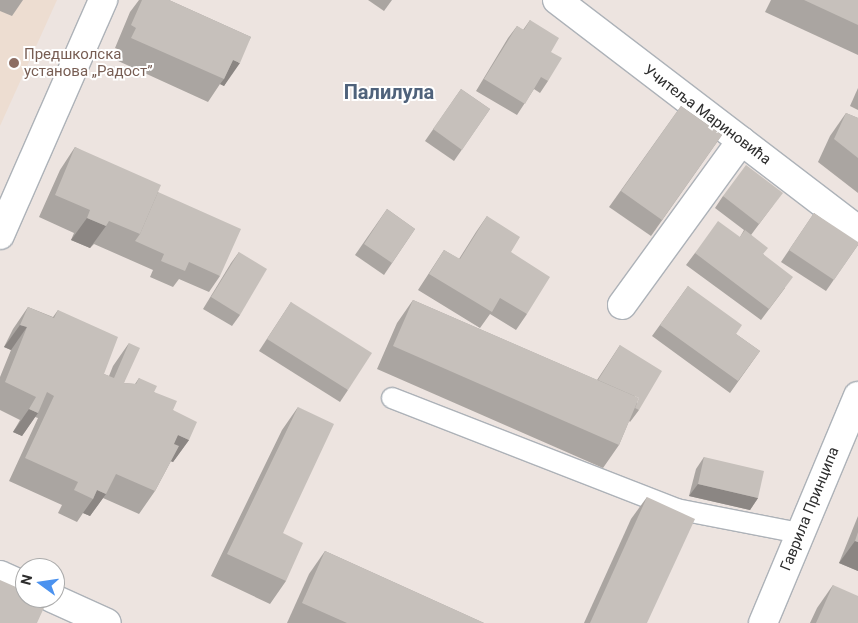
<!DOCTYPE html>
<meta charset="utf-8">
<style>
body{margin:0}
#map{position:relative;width:858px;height:623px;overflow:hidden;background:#ede4e0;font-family:Roboto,sans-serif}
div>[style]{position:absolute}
.education>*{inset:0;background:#edddd1}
.roads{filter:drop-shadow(1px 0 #adb2b8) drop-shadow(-1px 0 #adb2b8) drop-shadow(0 1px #adb2b8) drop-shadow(0 -1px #adb2b8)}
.service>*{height:20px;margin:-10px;padding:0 10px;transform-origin:10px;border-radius:10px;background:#fff}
.minor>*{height:28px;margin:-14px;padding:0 14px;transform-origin:14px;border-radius:14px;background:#fff}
.wall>*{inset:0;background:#aaa5a1}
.shaded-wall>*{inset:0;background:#8b8683}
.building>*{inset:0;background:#c6c0bb}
.dots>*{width:14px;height:14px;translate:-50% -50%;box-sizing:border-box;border:2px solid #fff;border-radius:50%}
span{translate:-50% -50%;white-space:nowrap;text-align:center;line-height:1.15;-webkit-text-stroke:4px #fff;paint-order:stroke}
.education-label{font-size:15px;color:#785e54}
.left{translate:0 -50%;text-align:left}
.street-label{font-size:15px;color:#2d2d2d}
.district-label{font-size:20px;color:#4f627b;font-weight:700}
.north{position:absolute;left:15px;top:558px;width:50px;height:50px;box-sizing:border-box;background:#fff;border:1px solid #ababab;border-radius:50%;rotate:284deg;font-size:14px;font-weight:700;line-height:20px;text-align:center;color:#2d2d2d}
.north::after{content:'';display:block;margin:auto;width:18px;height:22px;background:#4b92ef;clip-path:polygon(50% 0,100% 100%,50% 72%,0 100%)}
</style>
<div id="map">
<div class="education">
<i style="clip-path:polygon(0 0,57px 0,0 126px)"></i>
</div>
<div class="roads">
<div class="service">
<i style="left:392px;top:398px;width:305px;rotate:21.3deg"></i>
<i style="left:676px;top:509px;width:126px;rotate:11deg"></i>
</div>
<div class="minor">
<i style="left:557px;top:0;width:379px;rotate:37.4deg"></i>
<i style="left:0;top:235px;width:257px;rotate:-66.3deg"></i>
<i style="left:622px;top:305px;width:203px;rotate:-54deg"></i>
<i style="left:0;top:575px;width:27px;rotate:24deg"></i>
<i style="left:52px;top:598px;width:60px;rotate:24.4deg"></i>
<i style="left:763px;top:623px;width:246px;rotate:-67.3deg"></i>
</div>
</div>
<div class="wall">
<i style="clip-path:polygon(0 0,23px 0,12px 16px,0 11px)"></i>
<i style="clip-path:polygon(139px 0,169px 0,251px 37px,224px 86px,220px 84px,208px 102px,116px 60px,120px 50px,115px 48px,130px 12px)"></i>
<i style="clip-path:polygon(368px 0,392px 0,384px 11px)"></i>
<i style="clip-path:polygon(771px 0,858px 0,858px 55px,765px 12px)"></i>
<i style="clip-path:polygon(530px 20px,551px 52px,548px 81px,540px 93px,534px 89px,517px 115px,476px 91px,508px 38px,517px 26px,523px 30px)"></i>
<i style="clip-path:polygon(858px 88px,858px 110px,850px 106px)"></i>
<i style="clip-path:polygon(461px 89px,490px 109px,454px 161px,425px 141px)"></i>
<i style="clip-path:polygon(681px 106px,722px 135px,651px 236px,609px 207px)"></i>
<i style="clip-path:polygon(846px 113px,858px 118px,858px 193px,818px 162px,830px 136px)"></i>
<i style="clip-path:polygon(75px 147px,158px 192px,220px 276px,209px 292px,179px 279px,173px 287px,150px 277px,153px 270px,94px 244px,90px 248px,71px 240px,74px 233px,39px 217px,60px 170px)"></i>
<i style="clip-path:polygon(723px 196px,774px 204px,751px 235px,785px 288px,761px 320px,686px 265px,695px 253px,740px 237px,744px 230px,715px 208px)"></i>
<i style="clip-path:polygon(387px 209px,415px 229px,384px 275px,355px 255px)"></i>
<i style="clip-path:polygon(814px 213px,858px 245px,826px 291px,781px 262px)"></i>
<i style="clip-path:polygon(487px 216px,511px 252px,527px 314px,516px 330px,490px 314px,480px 328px,418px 290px,444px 250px,459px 259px,476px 232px)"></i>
<i style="clip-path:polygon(239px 252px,240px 315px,232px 326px,203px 309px,231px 263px)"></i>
<i style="clip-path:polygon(688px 286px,736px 334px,760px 351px,730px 393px,652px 336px)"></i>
<i style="clip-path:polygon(413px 300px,597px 380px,620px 345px,639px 410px,630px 422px,629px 421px,619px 445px,603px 468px,377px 369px,397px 323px)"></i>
<i style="clip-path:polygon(291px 302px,348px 390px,340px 402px,259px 351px)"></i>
<i style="clip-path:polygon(28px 307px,53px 317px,58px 310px,104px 374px,109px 376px,113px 366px,129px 343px,124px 383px,135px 384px,139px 378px,154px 392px,173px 410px,189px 440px,173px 462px,171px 461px,155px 491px,139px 514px,103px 498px,90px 516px,83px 513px,77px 522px,58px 513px,62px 505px,9px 481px,38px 418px,35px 417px,22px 436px,13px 432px,20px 420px,0 410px,0 377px,11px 350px,4px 347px,13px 329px)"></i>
<i style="clip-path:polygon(298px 407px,283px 533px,286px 581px,270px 604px,211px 576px,282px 430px)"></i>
<i style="clip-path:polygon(704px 457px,758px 498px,750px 510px,689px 496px,696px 469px)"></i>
<i style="clip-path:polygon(647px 497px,647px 623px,584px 623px,631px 519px)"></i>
<i style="clip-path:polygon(858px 516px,858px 571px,839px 563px)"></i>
<i style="clip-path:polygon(325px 551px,484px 623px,287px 623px,309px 574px)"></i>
<i style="clip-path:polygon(833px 585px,858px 623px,810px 623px,817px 608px)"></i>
</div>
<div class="shaded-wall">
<i style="clip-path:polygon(233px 60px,240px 63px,224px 86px,220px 84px,224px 79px)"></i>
<i style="clip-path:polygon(87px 218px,106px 226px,90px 248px,71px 240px)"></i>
<i style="clip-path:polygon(20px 325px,27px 327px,11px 350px,4px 347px)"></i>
<i style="clip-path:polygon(29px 409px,38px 413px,22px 436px,13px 432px)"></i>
<i style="clip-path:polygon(178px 435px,189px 440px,173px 462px,162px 458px)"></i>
<i style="clip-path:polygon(698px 484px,758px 498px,750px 510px,689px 496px)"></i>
<i style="clip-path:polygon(97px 490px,106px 494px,90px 516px,83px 513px,93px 499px)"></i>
<i style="clip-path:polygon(855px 541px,858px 542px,858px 571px,839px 563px)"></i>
</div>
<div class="building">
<i style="clip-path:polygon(142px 0,169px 0,251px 37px,240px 63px,233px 60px,224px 79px,131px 38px,136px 28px,131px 25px)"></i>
<i style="clip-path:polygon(804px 0,858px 0,858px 25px)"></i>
<i style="clip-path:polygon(530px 20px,559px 38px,551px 52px,562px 58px,548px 81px,541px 77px,525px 104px,484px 79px,517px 26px,524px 30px)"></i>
<i style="clip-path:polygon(461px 89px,490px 109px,462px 150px,433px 129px)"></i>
<i style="clip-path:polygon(681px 106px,722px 135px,662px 220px,621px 191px)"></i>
<i style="clip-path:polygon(846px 113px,858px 118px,858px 158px,834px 139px)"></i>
<i style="clip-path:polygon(75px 147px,161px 185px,140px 234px,109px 221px,106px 226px,87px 218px,90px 210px,55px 195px)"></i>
<i style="clip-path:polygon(746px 165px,783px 193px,759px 224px,723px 196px)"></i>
<i style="clip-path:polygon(158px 192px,241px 229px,220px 276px,189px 262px,185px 271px,161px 261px,164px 254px,135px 241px,140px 234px)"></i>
<i style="clip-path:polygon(387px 209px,415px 229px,392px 263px,364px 244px)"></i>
<i style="clip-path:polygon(814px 213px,858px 242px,858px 245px,834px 280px,789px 250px)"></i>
<i style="clip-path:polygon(487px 216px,520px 237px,511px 252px,550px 277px,527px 314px,500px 298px,492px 312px,429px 274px,444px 250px,460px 259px)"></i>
<i style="clip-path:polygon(718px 221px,740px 237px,745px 230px,768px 248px,763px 254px,793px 277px,769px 309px,695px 253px)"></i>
<i style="clip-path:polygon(239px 252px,267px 269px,240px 315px,211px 297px)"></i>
<i style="clip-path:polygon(688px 286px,742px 325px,736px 334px,760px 351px,738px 381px,660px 325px)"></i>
<i style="clip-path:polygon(413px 300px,639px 398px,619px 445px,393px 346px)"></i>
<i style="clip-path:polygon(291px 302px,372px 353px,348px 390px,267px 339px)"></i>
<i style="clip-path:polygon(28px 307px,54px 318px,58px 310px,118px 337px,104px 374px,114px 378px,129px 343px,140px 348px,124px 383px,136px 384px,139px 378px,157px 386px,154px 392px,177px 401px,173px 410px,197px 422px,189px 440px,178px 435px,174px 444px,179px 446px,155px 491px,116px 474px,106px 494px,97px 490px,93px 499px,74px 490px,78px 482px,25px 458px,54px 396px,47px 392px,38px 413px,29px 409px,36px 397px,5px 382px,27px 327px,20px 325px)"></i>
<i style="clip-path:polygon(620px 345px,662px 371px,639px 410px,635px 408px,639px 398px,598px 380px)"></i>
<i style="clip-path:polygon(298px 407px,334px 424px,283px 533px,303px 543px,286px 581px,227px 554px)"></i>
<i style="clip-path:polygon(704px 457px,764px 471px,758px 498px,698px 484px)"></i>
<i style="clip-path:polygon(647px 497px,695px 519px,647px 623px,590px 623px)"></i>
<i style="clip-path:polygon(858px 532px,858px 542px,855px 541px)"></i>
<i style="clip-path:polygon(325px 551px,484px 623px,347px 623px,302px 603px)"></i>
<i style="clip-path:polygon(0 580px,25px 591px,25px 598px,41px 598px,47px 601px,37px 623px,0 623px)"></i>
<i style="clip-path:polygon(833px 585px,858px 596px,858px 623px,816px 623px)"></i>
</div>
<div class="dots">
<i style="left:14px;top:63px;background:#8d6e63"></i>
</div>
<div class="education-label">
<span class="left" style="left:24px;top:63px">Предшколска<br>установа „Радост”</span>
</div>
<div class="street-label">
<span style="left:707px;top:115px;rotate:37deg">Учитеља Мариновића</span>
<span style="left:810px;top:509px;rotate:-68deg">Гаврила Принципа</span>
</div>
<div class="district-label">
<span style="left:389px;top:92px">Палилула</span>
</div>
<div class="north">N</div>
</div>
